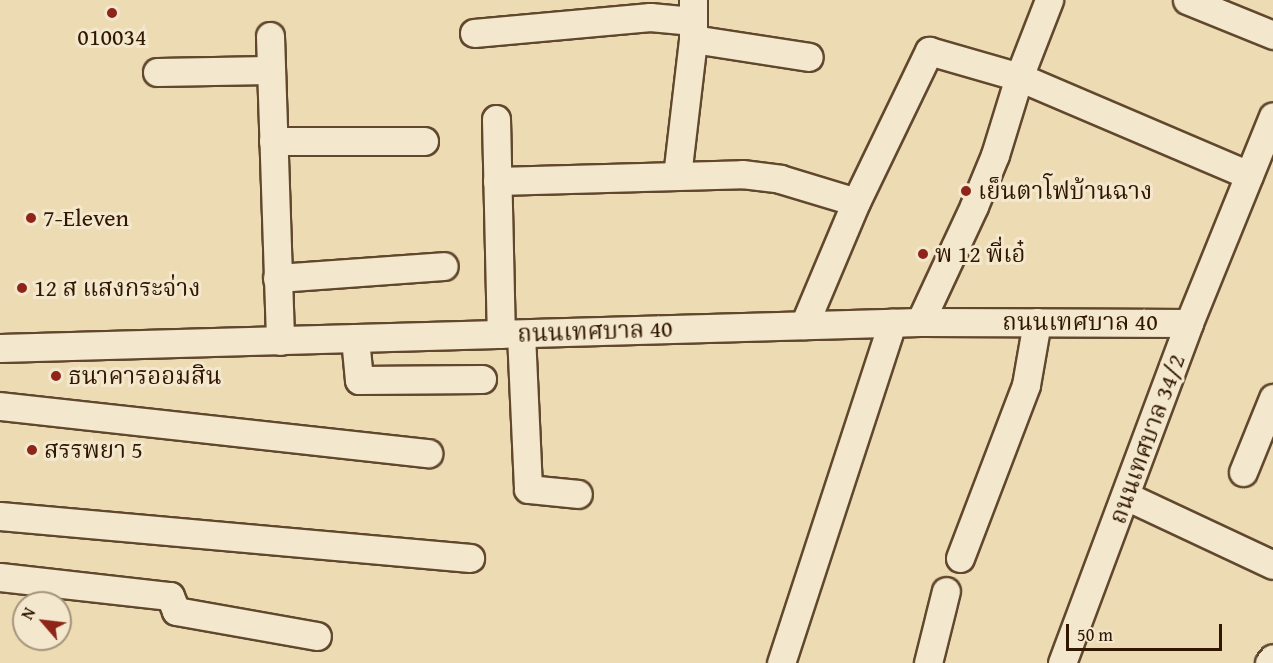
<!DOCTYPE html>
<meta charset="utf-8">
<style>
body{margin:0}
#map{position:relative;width:1273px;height:663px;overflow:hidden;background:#eddbb3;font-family:"Gentium Book Plus","Noto Serif Thai",serif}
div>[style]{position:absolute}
.roads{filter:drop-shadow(2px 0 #61482d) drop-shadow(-2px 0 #61482d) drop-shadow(0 2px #61482d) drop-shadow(0 -2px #61482d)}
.minor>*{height:27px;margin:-13.5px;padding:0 13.5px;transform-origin:13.5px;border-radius:13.5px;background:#f3e8ce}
.dots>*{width:16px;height:16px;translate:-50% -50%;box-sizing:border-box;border:3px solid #f3e8ce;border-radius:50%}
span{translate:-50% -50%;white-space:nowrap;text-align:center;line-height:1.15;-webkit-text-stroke:6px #f3e8ce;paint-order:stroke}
.poi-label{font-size:24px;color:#321700}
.left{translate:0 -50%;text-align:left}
.street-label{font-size:24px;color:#321700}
.north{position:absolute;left:12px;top:591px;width:60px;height:60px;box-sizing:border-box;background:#f3e8ce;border:2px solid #a6947c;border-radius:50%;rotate:298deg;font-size:16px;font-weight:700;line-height:24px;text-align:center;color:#321700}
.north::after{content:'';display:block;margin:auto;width:21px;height:27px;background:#8f2418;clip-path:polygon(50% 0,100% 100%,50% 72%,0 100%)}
.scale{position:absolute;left:1066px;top:624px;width:156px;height:27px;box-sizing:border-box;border:3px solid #321700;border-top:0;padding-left:8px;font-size:18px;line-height:21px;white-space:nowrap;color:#321700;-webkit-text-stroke:4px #f3e8ce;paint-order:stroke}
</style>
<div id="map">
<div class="roads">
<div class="minor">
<i style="left:1187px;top:0;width:93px;rotate:22.1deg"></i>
<i style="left:474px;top:33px;width:177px;rotate:-5.2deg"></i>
<i style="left:650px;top:17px;width:43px;rotate:5.3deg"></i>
<i style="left:270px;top:36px;width:305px;rotate:88.1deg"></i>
<i style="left:693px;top:39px;width:117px;rotate:8.8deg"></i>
<i style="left:157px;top:72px;width:113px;rotate:-1deg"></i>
<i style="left:496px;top:119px;width:215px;rotate:88.7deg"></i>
<i style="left:273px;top:141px;width:151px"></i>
<i style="left:677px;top:176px;width:138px;rotate:-83.3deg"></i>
<i style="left:693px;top:39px;width:39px;rotate:-90deg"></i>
<i style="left:497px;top:181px;width:245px;rotate:-1.6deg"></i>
<i style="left:742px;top:174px;width:38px;rotate:7deg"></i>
<i style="left:780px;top:179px;width:79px;rotate:16.8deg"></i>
<i style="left:277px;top:278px;width:167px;rotate:-4.1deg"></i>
<i style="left:920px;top:322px;width:128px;rotate:-65deg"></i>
<i style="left:974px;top:206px;width:55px;rotate:-67.6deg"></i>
<i style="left:995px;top:155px;width:82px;rotate:-72.9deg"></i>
<i style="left:1019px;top:77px;width:83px;rotate:-68.7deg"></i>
<i style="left:804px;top:325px;width:134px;rotate:-67.1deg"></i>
<i style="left:856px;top:202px;width:168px;rotate:-64.2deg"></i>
<i style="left:929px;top:51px;width:94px;rotate:16.1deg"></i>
<i style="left:1019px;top:77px;width:250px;rotate:23.1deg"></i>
<i style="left:521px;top:334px;width:155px;rotate:87.4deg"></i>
<i style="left:528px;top:489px;width:50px;rotate:5.7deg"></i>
<i style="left:355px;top:338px;width:42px;rotate:84.6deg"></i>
<i style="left:359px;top:380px;width:123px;rotate:-0.5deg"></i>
<i style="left:0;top:348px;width:920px;rotate:-1.62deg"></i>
<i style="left:920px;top:322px;width:269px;rotate:0.2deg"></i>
<i style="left:0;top:406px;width:431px;rotate:6.3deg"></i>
<i style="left:1243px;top:472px;width:80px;rotate:-67.9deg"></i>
<i style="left:1126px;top:496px;width:162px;rotate:25.1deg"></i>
<i style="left:0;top:516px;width:472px;rotate:5.1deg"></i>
<i style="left:960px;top:558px;width:185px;rotate:-69.1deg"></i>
<i style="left:1026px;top:385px;width:64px;rotate:-80.1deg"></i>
<i style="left:0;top:577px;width:171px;rotate:6.4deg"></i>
<i style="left:170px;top:596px;width:16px;rotate:68deg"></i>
<i style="left:176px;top:611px;width:143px;rotate:10.1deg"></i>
<i style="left:781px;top:663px;width:358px;rotate:-71.9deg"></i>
<i style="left:928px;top:663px;width:74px;rotate:-76deg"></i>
<i style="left:1062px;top:663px;width:363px;rotate:-69.5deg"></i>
<i style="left:1189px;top:323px;width:223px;rotate:-67.9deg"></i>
<i style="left:1269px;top:663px;width:6px;rotate:-51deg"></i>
</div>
</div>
<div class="dots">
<i style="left:112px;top:13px;background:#8f2418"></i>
<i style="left:966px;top:191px;background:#8f2418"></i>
<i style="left:31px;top:218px;background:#8f2418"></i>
<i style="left:923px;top:254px;background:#8f2418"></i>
<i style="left:22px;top:288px;background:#8f2418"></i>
<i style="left:56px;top:376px;background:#8f2418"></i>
<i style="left:32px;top:450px;background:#8f2418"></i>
</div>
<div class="poi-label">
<span style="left:112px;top:37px">010034</span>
<span class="left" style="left:978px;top:191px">เย็นตาโฟบ้านฉาง</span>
<span class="left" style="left:43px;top:218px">7-Eleven</span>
<span class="left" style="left:935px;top:254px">พ 12 พี่เอ๋</span>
<span class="left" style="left:34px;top:288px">12 ส แสงกระจ่าง</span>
<span class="left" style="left:68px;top:376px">ธนาคารออมสิน</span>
<span class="left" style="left:44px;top:450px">สรรพยา 5</span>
</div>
<div class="street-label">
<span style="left:1080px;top:322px">ถนนเทศบาล 40</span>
<span style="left:595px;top:331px;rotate:-2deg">ถนนเทศบาล 40</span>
<span style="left:1147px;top:439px;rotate:-70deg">ถนนเทศบาล 34/2</span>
</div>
<div class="north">N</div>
<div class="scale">50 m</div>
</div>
